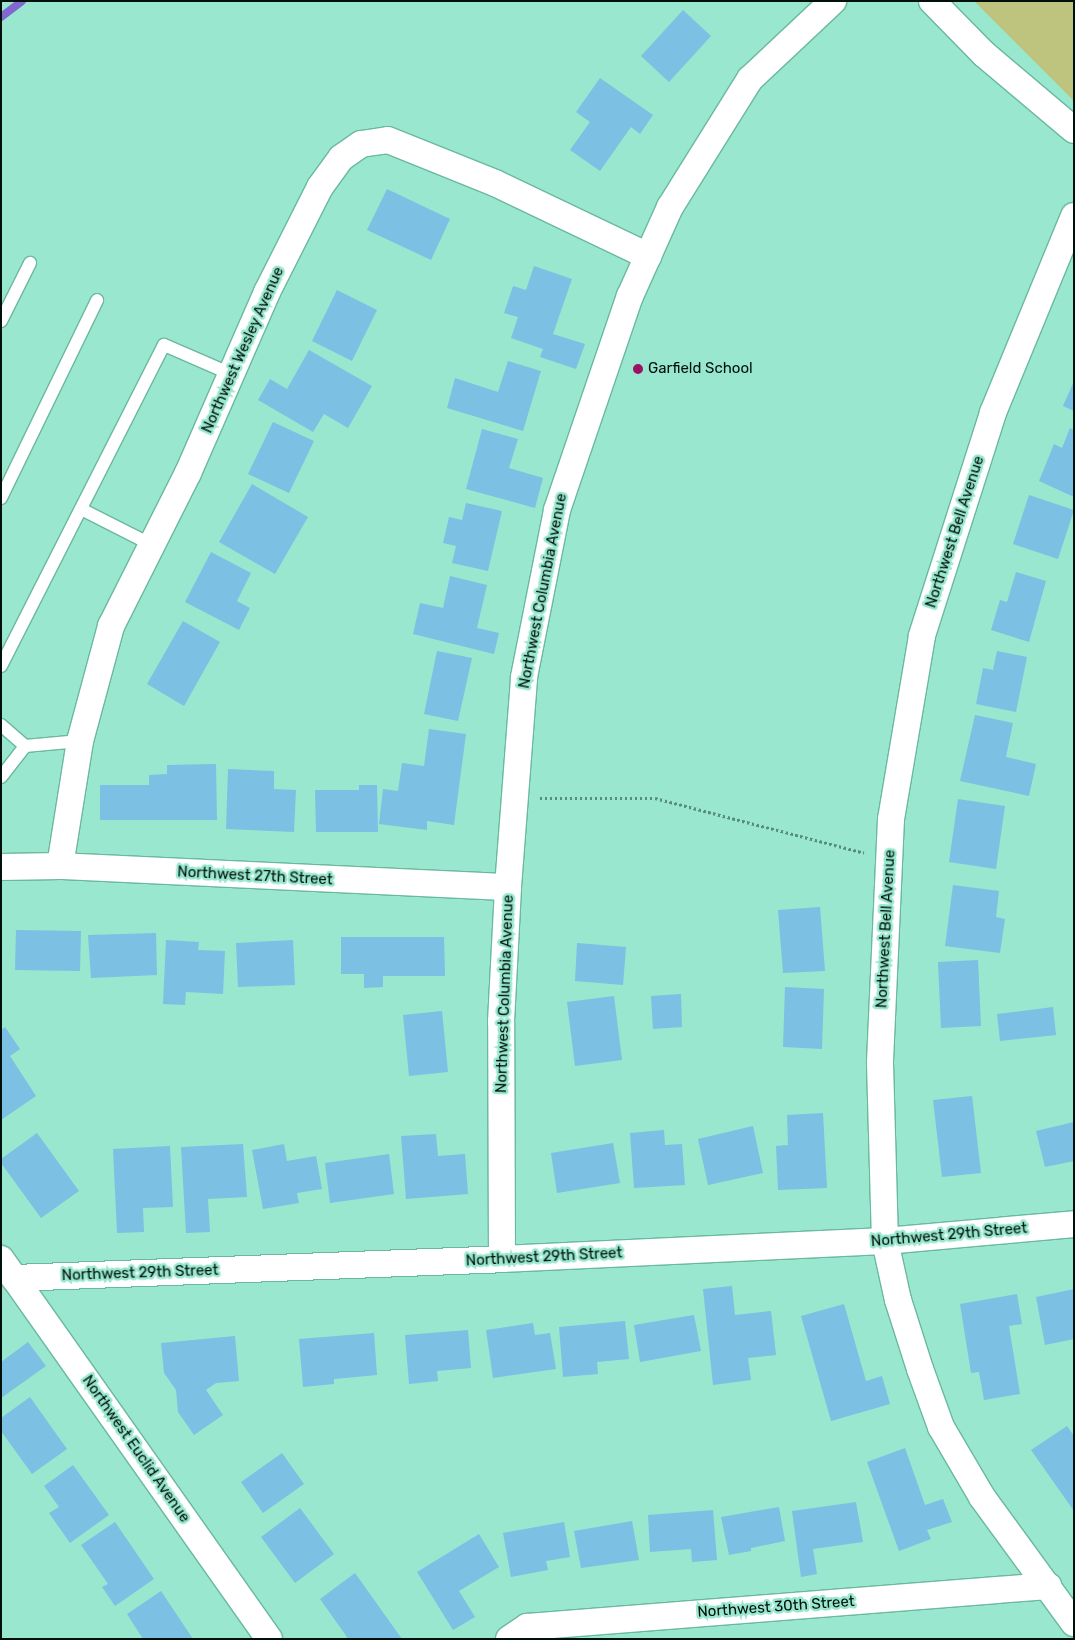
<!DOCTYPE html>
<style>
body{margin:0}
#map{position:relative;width:1075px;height:1640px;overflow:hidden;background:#98e7ce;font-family:Rubik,sans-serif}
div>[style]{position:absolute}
.green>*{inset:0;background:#bec37d}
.stream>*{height:8px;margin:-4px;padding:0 4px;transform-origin:4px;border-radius:4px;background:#8168d0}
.building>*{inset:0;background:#7cc0e3}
.path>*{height:3px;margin-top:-1.5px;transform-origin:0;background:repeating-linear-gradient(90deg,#588c7b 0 2.5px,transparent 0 5px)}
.roads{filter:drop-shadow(1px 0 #6ab8a0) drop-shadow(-1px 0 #6ab8a0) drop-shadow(0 1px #6ab8a0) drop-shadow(0 -1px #6ab8a0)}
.lane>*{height:12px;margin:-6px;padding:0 6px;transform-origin:6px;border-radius:6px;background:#fff}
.street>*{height:26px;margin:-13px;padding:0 13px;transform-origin:13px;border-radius:13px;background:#fff}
.dots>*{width:14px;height:14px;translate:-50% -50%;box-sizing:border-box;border:2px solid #98e7ce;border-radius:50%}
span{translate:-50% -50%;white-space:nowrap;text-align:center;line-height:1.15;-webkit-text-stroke:5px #98e7ce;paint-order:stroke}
.street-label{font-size:15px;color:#00100a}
.poi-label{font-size:15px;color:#00100a}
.left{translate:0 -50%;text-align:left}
.frame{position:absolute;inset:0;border:2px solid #00100a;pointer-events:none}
</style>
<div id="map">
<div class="green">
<i style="clip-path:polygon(974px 1px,1074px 1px,1074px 101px)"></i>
</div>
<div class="stream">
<i style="left:1px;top:17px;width:26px;rotate:-37deg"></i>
</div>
<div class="building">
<i style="clip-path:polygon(683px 10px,711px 36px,669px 82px,641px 56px)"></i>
<i style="clip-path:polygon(600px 78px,653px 115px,640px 134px,631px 127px,600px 171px,570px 150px,590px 122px,576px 112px)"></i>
<i style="clip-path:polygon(387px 189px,450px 219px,431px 260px,367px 230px)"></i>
<i style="clip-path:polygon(534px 266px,572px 279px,553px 334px,585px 344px,576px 369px,540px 357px,543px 349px,511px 338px,518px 317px,504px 313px,513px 286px,526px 290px)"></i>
<i style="clip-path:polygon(337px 290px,377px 310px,352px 361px,312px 341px)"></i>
<i style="clip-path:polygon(309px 350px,372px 386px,348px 428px,324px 414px,313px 432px,258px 400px,270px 379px,287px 389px)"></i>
<i style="clip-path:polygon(508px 361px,541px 371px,523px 431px,447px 408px,455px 378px,498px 392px)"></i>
<i style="clip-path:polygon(1074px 381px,1074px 411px,1063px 406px)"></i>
<i style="clip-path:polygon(273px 422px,314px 441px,289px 493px,248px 474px)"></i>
<i style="clip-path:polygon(1070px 428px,1074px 430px,1074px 497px,1039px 481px,1054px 444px,1062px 448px)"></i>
<i style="clip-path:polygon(482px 429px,518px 439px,509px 468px,543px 478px,535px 508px,466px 489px)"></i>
<i style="clip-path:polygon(252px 484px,308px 517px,275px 574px,219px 542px)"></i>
<i style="clip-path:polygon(1029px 495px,1074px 510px,1058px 559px,1013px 544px)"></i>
<i style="clip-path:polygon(466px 503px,502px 511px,488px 571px,452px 563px,456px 546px,443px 543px,449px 517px,462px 520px)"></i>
<i style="clip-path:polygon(211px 552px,251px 573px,237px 601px,250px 608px,239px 630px,185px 602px)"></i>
<i style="clip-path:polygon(1016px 572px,1046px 581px,1029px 642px,991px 630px,1000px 600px,1007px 602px)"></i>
<i style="clip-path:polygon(450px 576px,487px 585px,477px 628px,499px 633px,494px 654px,413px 634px,420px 603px,443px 608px)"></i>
<i style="clip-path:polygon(183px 621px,220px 642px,184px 706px,147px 684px)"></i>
<i style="clip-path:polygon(437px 651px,472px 658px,458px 721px,424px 714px)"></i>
<i style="clip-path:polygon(997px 651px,1027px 657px,1016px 712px,976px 704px,983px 668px,993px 670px)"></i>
<i style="clip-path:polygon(975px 715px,1013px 723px,1006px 757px,1036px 764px,1029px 796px,960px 781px)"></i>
<i style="clip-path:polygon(429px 729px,466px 734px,454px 825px,427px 821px,427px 830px,379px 824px,383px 789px,398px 791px,402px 763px,424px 766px)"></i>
<i style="clip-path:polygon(216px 764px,217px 820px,100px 820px,100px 785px,149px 785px,149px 775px,167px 774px,167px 765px)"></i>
<i style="clip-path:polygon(228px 769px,274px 771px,274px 789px,296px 790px,294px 832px,226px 829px)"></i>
<i style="clip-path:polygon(359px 785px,377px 785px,378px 832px,316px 832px,315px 790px,359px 790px)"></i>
<i style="clip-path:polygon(958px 799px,1005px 806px,996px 869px,949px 862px)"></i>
<i style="clip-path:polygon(953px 885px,999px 891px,996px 917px,1005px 919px,1000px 953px,945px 946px)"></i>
<i style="clip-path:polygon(820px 907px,825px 971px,783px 973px,778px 910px)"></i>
<i style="clip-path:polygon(16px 930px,81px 931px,80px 971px,15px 970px)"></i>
<i style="clip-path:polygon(156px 933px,157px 975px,91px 978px,88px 935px)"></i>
<i style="clip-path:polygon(341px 937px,444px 937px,445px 976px,383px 976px,383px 987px,364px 988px,364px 974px,341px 974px)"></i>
<i style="clip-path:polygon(166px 940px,199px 942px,198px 950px,225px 951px,223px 994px,186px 992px,185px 1005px,163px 1004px)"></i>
<i style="clip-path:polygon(293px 940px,295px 985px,238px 987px,236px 943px)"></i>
<i style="clip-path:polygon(577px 943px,626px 947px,623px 985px,575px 981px)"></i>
<i style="clip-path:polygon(978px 960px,981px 1026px,941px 1028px,938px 962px)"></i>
<i style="clip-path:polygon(785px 987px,824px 989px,822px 1049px,783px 1047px)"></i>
<i style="clip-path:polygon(681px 994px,682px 1027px,653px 1029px,651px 996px)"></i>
<i style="clip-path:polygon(614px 996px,622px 1060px,575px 1066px,567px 1002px)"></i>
<i style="clip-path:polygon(1053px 1007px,1056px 1035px,1000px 1041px,997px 1014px)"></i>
<i style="clip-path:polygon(442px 1011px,448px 1072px,409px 1076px,403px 1015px)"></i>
<i style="clip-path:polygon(5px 1027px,20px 1049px,10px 1056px,36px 1096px,1px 1120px,1px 1030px)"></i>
<i style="clip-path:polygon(972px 1096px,981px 1173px,942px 1177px,933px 1100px)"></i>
<i style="clip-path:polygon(823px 1113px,827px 1188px,778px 1190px,776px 1146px,788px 1145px,787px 1115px)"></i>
<i style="clip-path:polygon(1074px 1122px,1074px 1161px,1045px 1167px,1036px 1131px)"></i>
<i style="clip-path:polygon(753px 1126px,763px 1173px,708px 1185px,698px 1139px)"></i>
<i style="clip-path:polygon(664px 1130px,665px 1145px,682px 1144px,685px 1185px,634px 1188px,630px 1133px)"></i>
<i style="clip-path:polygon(37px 1133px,79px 1191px,41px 1218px,1px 1163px,1px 1159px)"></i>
<i style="clip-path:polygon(436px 1134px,438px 1156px,465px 1154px,468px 1194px,406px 1199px,401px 1136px)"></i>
<i style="clip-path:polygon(613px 1143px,620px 1183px,557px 1193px,551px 1153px)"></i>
<i style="clip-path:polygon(243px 1144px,247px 1197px,208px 1199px,210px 1232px,186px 1233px,181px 1147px)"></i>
<i style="clip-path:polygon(284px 1144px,287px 1161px,316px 1156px,322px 1189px,297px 1193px,299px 1203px,263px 1209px,252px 1150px)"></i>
<i style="clip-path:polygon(170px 1146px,173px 1207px,143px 1208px,144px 1232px,117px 1233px,113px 1149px)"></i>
<i style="clip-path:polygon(389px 1154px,394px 1194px,330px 1203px,325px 1163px)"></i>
<i style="clip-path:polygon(732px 1286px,735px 1315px,771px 1311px,776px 1355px,748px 1358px,751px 1380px,713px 1385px,703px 1289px)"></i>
<i style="clip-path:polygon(1074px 1289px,1074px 1339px,1045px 1345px,1036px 1297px)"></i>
<i style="clip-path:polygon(1017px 1294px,1022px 1324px,1009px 1326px,1020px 1394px,984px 1400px,979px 1372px,971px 1373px,960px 1304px)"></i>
<i style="clip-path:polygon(844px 1304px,866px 1381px,882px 1376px,890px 1404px,831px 1421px,801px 1316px)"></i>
<i style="clip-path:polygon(694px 1315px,701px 1351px,640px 1362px,634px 1325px)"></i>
<i style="clip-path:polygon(625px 1321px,629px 1359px,597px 1362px,598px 1374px,563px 1377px,559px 1327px)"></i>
<i style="clip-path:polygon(533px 1323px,535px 1335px,550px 1333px,556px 1369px,493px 1378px,486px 1330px)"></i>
<i style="clip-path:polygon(468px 1330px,471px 1368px,437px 1371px,438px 1381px,409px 1384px,405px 1335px)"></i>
<i style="clip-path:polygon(374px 1333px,377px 1375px,334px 1379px,334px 1384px,303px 1387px,299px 1339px)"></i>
<i style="clip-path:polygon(235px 1336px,239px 1381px,216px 1383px,206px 1390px,223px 1415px,194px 1435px,178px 1412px,176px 1390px,164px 1373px,161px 1343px)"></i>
<i style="clip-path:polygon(28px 1342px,46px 1366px,1px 1398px,1px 1362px)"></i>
<i style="clip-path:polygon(30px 1397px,67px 1449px,32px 1474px,1px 1431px,1px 1418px)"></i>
<i style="clip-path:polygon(1067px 1426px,1074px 1436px,1074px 1511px,1031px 1450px)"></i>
<i style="clip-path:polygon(905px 1448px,925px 1505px,943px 1499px,952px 1522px,927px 1530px,931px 1539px,899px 1551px,867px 1462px)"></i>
<i style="clip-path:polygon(282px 1453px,304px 1484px,263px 1513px,241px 1482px)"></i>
<i style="clip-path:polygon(73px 1465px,109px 1515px,70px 1543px,49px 1513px,59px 1507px,44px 1486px)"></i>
<i style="clip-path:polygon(856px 1502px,863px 1542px,813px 1549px,817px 1574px,801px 1577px,792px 1511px)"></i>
<i style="clip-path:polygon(779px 1507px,785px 1541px,751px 1548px,751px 1551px,729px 1555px,721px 1517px)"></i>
<i style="clip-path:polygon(300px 1508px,334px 1554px,295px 1583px,261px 1537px)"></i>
<i style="clip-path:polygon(713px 1510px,717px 1560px,692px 1562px,691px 1549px,650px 1552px,648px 1515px)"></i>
<i style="clip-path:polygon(632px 1521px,639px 1560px,581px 1568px,574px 1531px)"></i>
<i style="clip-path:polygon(115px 1522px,154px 1579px,115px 1606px,102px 1587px,108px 1584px,81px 1545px)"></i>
<i style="clip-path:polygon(564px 1522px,570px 1557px,546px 1561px,548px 1570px,511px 1577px,503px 1533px)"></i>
<i style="clip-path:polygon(479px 1534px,499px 1567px,459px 1591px,475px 1617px,453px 1630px,417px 1572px)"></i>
<i style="clip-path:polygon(355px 1573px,402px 1639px,345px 1639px,347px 1637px,320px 1599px)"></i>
<i style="clip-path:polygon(161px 1591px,193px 1639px,143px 1639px,127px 1614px)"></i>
</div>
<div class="path">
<i style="left:540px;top:798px;width:115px"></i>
<i style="left:655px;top:798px;width:216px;rotate:14.7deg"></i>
</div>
<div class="roads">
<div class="lane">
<i style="left:1px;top:321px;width:65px;rotate:-63.4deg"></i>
<i style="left:1px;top:498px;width:220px;rotate:-64.1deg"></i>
<i style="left:81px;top:509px;width:80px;rotate:26.9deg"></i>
<i style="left:1px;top:666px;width:360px;rotate:-63.1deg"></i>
<i style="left:164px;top:345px;width:73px;rotate:23.4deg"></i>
<i style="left:1px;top:725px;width:32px;rotate:41deg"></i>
<i style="left:1px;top:777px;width:39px;rotate:-52deg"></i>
<i style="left:25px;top:746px;width:55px;rotate:-5.2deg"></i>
</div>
<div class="street">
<i style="left:932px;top:1px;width:74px;rotate:45.5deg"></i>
<i style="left:984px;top:54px;width:118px;rotate:40.2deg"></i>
<i style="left:1074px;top:216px;width:213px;rotate:112.4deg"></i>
<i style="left:993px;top:413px;width:234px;rotate:107.7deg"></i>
<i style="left:922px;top:636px;width:186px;rotate:99.6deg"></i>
<i style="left:891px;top:819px;width:244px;rotate:92.6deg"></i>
<i style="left:880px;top:1063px;width:178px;rotate:88.4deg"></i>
<i style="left:885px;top:1241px;width:60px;rotate:77.6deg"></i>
<i style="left:898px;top:1300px;width:72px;rotate:72.3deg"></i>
<i style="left:920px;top:1369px;width:62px;rotate:70.1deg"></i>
<i style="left:941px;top:1427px;width:81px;rotate:59.6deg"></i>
<i style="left:982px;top:1497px;width:156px;rotate:53.9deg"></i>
<i style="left:60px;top:866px;width:127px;rotate:-80.9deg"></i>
<i style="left:80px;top:741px;width:119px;rotate:-74.9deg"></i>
<i style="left:111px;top:626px;width:171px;rotate:-63.3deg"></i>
<i style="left:188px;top:473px;width:197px;rotate:-66.4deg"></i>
<i style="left:267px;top:292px;width:118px;rotate:-63.2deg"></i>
<i style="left:320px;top:187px;width:36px;rotate:-54deg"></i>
<i style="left:341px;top:158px;width:24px;rotate:-35deg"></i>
<i style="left:361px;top:144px;width:27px;rotate:-8deg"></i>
<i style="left:388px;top:140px;width:115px;rotate:21.9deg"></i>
<i style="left:495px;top:183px;width:170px;rotate:25.5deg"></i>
<i style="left:1px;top:867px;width:59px;rotate:-1deg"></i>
<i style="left:60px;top:866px;width:448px;rotate:2.7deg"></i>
<i style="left:1px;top:1259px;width:465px;rotate:54.8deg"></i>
<i style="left:502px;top:1259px;width:237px;rotate:-90.2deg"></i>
<i style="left:501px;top:1022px;width:135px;rotate:-87deg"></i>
<i style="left:508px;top:887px;width:211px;rotate:-85.6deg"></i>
<i style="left:524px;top:677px;width:170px;rotate:-78.8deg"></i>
<i style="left:557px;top:510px;width:226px;rotate:-71.2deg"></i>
<i style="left:630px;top:296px;width:98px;rotate:-65.8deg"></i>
<i style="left:670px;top:207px;width:151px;rotate:-58deg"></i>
<i style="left:750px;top:79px;width:114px;rotate:-43.2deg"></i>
<i style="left:14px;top:1278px;width:488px;rotate:-2.2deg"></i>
<i style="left:502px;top:1259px;width:383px;rotate:-2.7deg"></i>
<i style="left:885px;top:1241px;width:190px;rotate:-5.1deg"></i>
<i style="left:509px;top:1639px;width:22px;rotate:-34deg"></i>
<i style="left:527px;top:1627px;width:523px;rotate:-4.5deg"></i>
</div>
</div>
<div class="dots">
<i style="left:638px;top:369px;background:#9c1263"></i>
</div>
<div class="street-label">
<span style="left:243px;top:350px;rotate:-66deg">Northwest Wesley Avenue</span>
<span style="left:955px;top:532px;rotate:-72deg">Northwest Bell Avenue</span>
<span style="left:543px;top:591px;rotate:-79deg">Northwest Columbia Avenue</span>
<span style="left:255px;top:876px;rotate:3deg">Northwest 27th Street</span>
<span style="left:886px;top:929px;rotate:-87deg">Northwest Bell Avenue</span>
<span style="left:505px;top:994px;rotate:-88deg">Northwest Columbia Avenue</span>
<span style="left:949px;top:1235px;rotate:-5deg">Northwest 29th Street</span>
<span style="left:544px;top:1257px;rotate:-3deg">Northwest 29th Street</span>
<span style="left:140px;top:1273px;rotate:-2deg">Northwest 29th Street</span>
<span style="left:136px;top:1449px;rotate:55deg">Northwest Euclid Avenue</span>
<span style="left:776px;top:1607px;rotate:-4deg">Northwest 30th Street</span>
</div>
<div class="poi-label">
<span class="left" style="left:648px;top:369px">Garfield School</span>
</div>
<div class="frame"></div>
</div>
